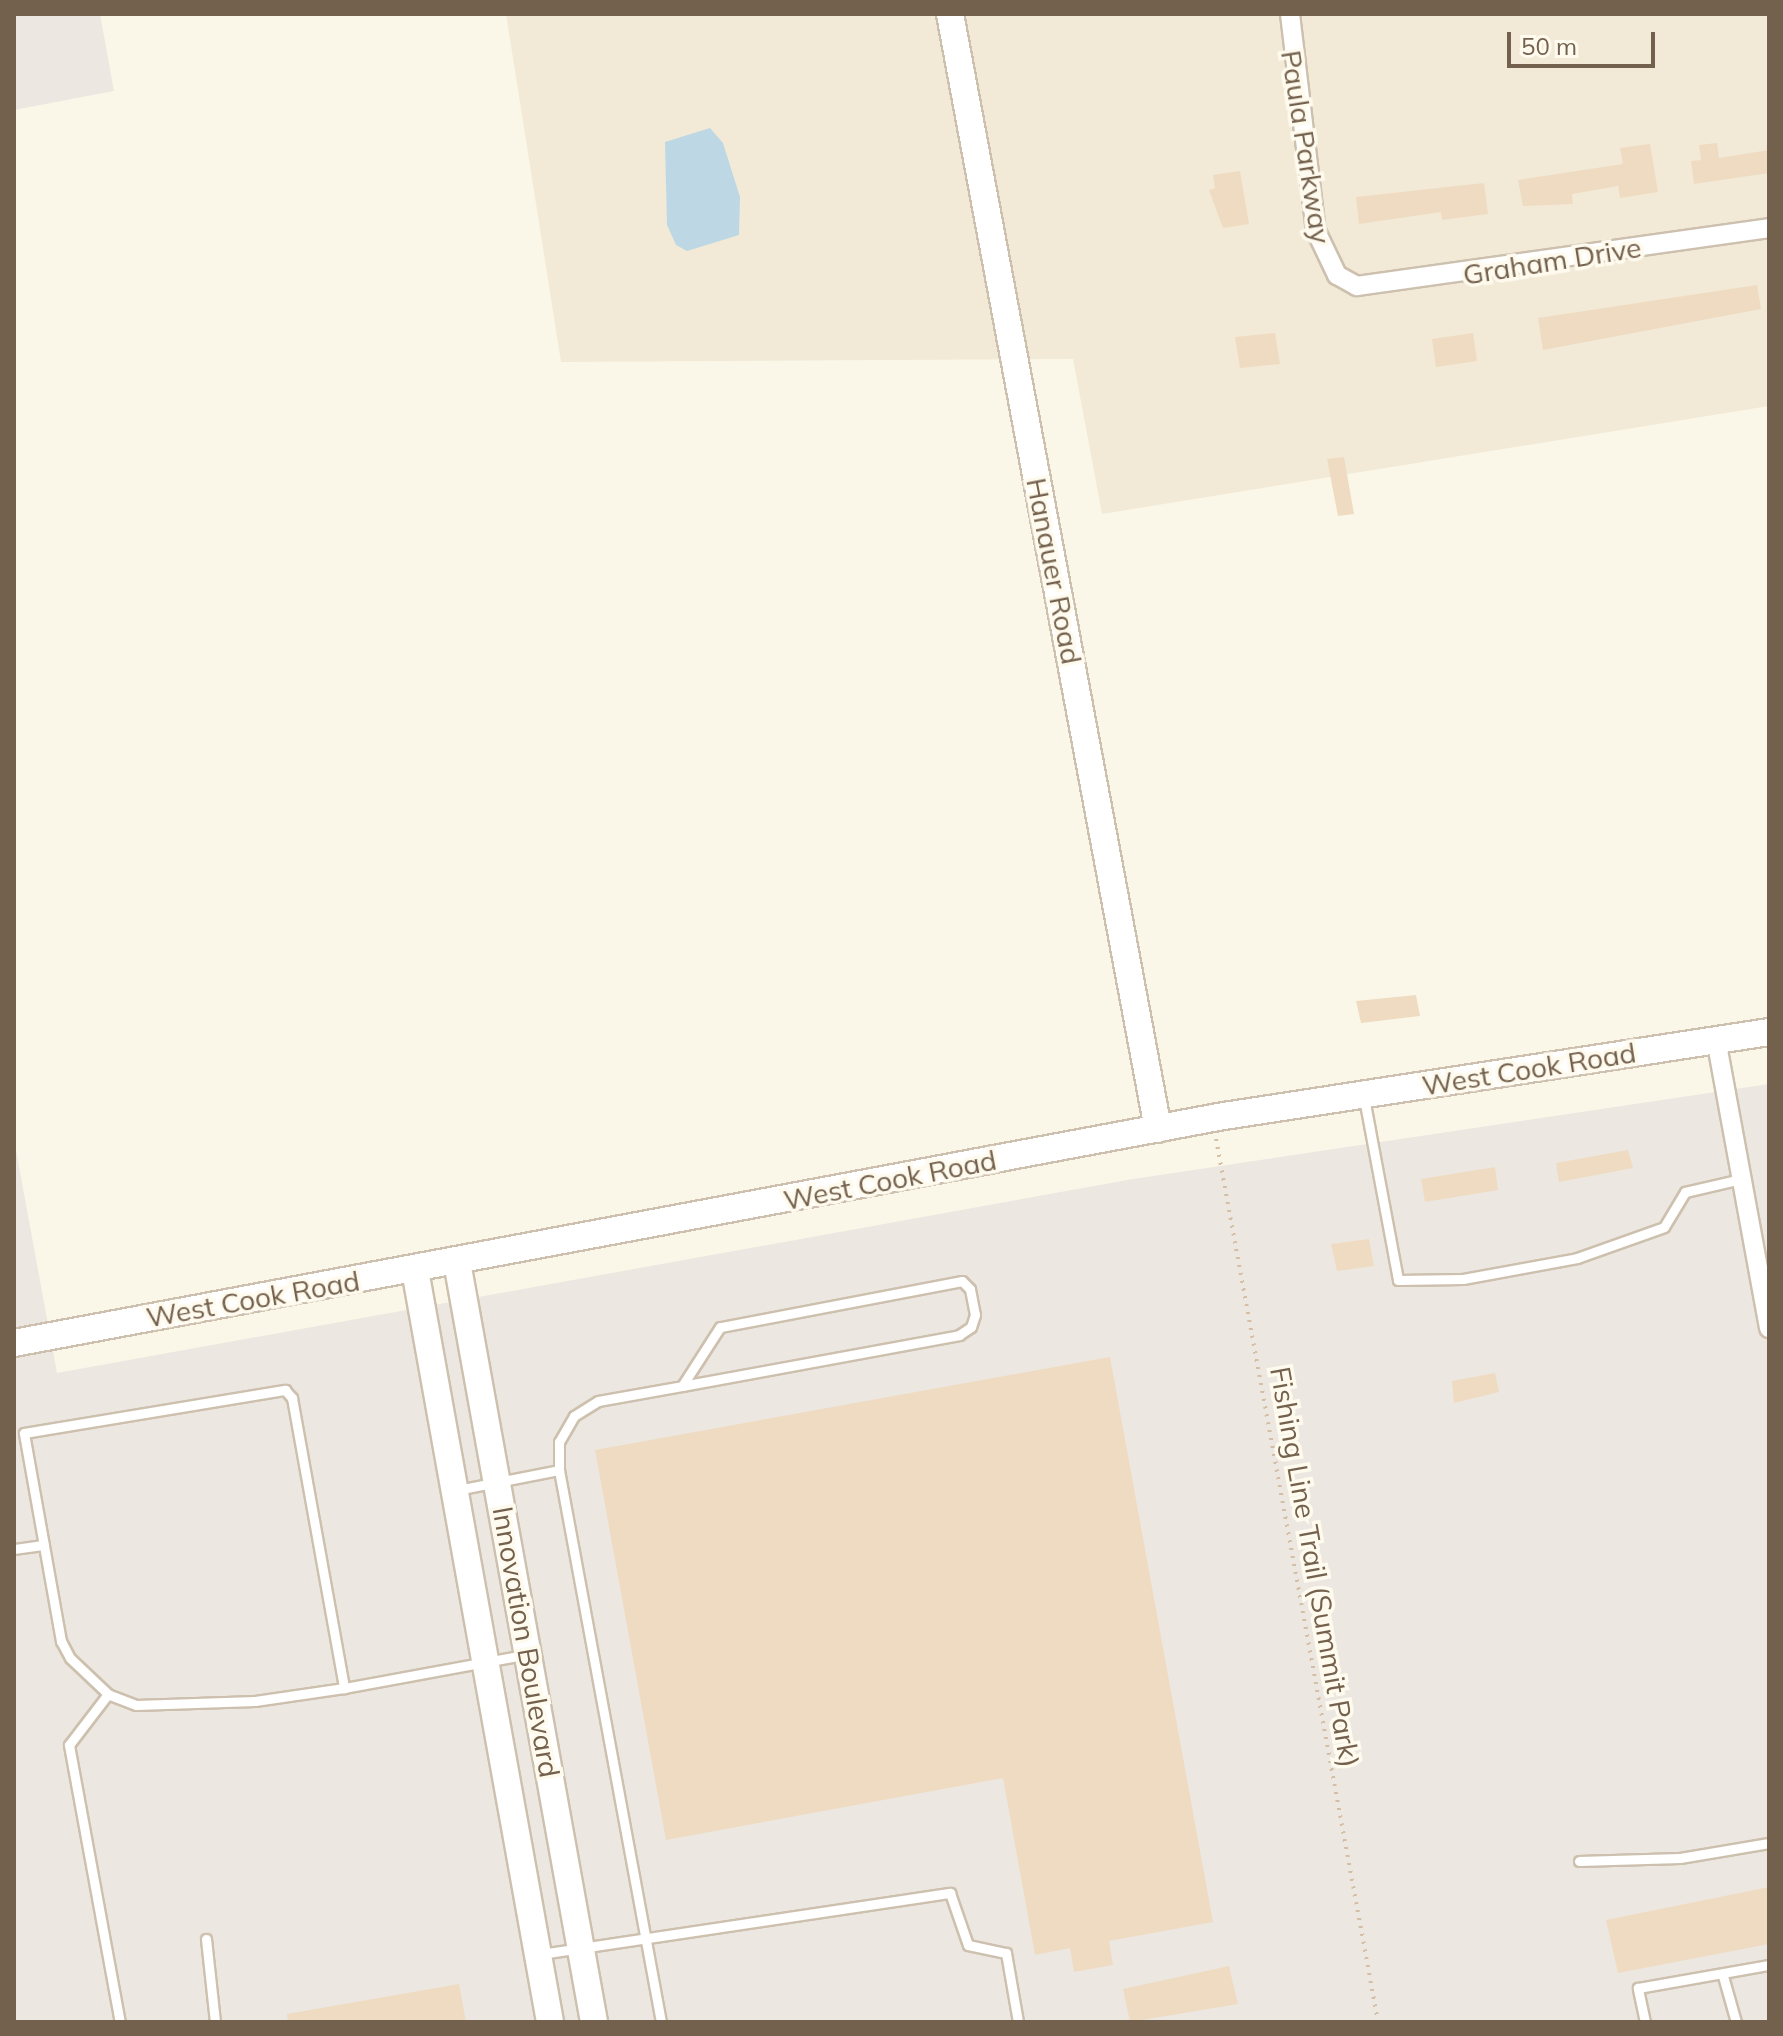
<!DOCTYPE html>
<style>
body{margin:0}
#map{position:relative;width:1783px;height:2036px;overflow:hidden;background:#fbf7e8;font-family:Mulish,sans-serif}
div>[style]{position:absolute}
.residential>*{inset:0;background:#f2ead7}
.industrial>*{inset:0;background:#ece8e1}
.water>*{inset:0;background:#bdd8e4}
.building>*{inset:0;background:#efdbc1}
.path>*{height:4px;margin-top:-2px;transform-origin:0;background:repeating-linear-gradient(90deg,#d4bfa4 0 2px,transparent 0 8px)}
.roads{filter:drop-shadow(2px 0 #cdc0ae) drop-shadow(-2px 0 #cdc0ae) drop-shadow(0 2px #cdc0ae) drop-shadow(0 -2px #cdc0ae)}
.lane>*{height:9px;margin:-4.5px;padding:0 4.5px;transform-origin:4.5px;border-radius:4.5px;background:#fff}
.street>*{height:18px;margin:-9px;padding:0 9px;transform-origin:9px;border-radius:9px;background:#fff}
.secondary>*{height:26px;margin:-13px;padding:0 13px;transform-origin:13px;border-radius:13px;background:#fff}
span{translate:-50% -50%;white-space:nowrap;text-align:center;line-height:1.15;-webkit-text-stroke:7px #fefaee;paint-order:stroke}
.street-label{font-size:28px;color:#74614d}
.frame{position:absolute;inset:0;border:16px solid #74614d;pointer-events:none}
.scale{position:absolute;left:1507px;top:32px;width:148px;height:36px;box-sizing:border-box;border:4px solid #74614d;border-top:0;padding-left:10px;font-size:24px;line-height:28px;white-space:nowrap;color:#74614d;-webkit-text-stroke:6px #fefaee;paint-order:stroke}
</style>
<div id="map">
<div class="residential">
<i style="clip-path:polygon(506px 14px,1769px 14px,1769px 406px,1102px 514px,1073px 359px,561px 362px)"></i>
</div>
<div class="industrial">
<i style="clip-path:polygon(14px 14px,100px 14px,114px 91px,14px 110px)"></i>
<i style="clip-path:polygon(1769px 1084px,1769px 2022px,14px 2022px,14px 1139px,57px 1373px,1133px 1179px)"></i>
</div>
<div class="water">
<i style="clip-path:polygon(710px 128px,723px 143px,740px 197px,739px 235px,687px 251px,676px 245px,667px 225px,665px 142px)"></i>
</div>
<div class="building">
<i style="clip-path:polygon(1717px 143px,1719px 158px,1769px 150px,1769px 173px,1694px 184px,1691px 161px,1701px 160px,1699px 145px)"></i>
<i style="clip-path:polygon(1650px 144px,1658px 192px,1620px 198px,1618px 186px,1572px 194px,1573px 204px,1523px 206px,1518px 180px,1623px 164px,1620px 148px)"></i>
<i style="clip-path:polygon(1240px 171px,1249px 224px,1223px 228px,1209px 190px,1215px 188px,1213px 175px)"></i>
<i style="clip-path:polygon(1484px 183px,1488px 214px,1442px 220px,1441px 212px,1359px 224px,1356px 197px)"></i>
<i style="clip-path:polygon(1757px 285px,1761px 309px,1543px 350px,1538px 318px)"></i>
<i style="clip-path:polygon(1275px 333px,1280px 364px,1240px 368px,1235px 337px)"></i>
<i style="clip-path:polygon(1473px 333px,1477px 361px,1436px 367px,1432px 339px)"></i>
<i style="clip-path:polygon(1344px 457px,1354px 514px,1338px 516px,1327px 459px)"></i>
<i style="clip-path:polygon(1416px 995px,1420px 1016px,1361px 1023px,1356px 1001px)"></i>
<i style="clip-path:polygon(1628px 1150px,1633px 1168px,1559px 1182px,1556px 1163px)"></i>
<i style="clip-path:polygon(1495px 1167px,1498px 1190px,1425px 1202px,1421px 1179px)"></i>
<i style="clip-path:polygon(1369px 1239px,1374px 1266px,1337px 1271px,1331px 1244px)"></i>
<i style="clip-path:polygon(1110px 1357px,1213px 1922px,1109px 1941px,1113px 1965px,1074px 1972px,1070px 1948px,1035px 1955px,1003px 1778px,666px 1840px,595px 1450px)"></i>
<i style="clip-path:polygon(1495px 1373px,1499px 1392px,1454px 1403px,1452px 1381px)"></i>
<i style="clip-path:polygon(1769px 1887px,1769px 1944px,1618px 1973px,1606px 1920px)"></i>
<i style="clip-path:polygon(1229px 1966px,1238px 2004px,1130px 2022px,1123px 1989px)"></i>
<i style="clip-path:polygon(459px 1984px,466px 2022px,288px 2022px,287px 2014px)"></i>
</div>
<div class="path">
<i style="left:1216px;top:1139px;width:898px;rotate:79.6deg"></i>
</div>
<div class="roads">
<div class="lane">
<i style="left:1364px;top:1098px;width:185px;rotate:79.4deg"></i>
<i style="left:1398px;top:1280px;width:65px;rotate:-0.9deg"></i>
<i style="left:1463px;top:1279px;width:116px;rotate:-10.4deg"></i>
<i style="left:1577px;top:1258px;width:92px;rotate:-19.6deg"></i>
<i style="left:1664px;top:1227px;width:41px;rotate:-59deg"></i>
<i style="left:1685px;top:1192px;width:57px;rotate:-13.1deg"></i>
<i style="left:457px;top:1490px;width:104px;rotate:-11.1deg"></i>
<i style="left:14px;top:1549px;width:30px;rotate:-8deg"></i>
<i style="left:344px;top:1688px;width:90px;rotate:171.7deg"></i>
<i style="left:255px;top:1701px;width:119px;rotate:178.1deg"></i>
<i style="left:136px;top:1705px;width:30px;rotate:-159deg"></i>
<i style="left:108px;top:1694px;width:52px;rotate:-136.5deg"></i>
<i style="left:70px;top:1658px;width:19px;rotate:-118deg"></i>
<i style="left:61px;top:1641px;width:211px;rotate:-100.1deg"></i>
<i style="left:24px;top:1433px;width:265px;rotate:-9.4deg"></i>
<i style="left:285px;top:1390px;width:11px;rotate:49deg"></i>
<i style="left:292px;top:1398px;width:295px;rotate:79.8deg"></i>
<i style="left:344px;top:1688px;width:183px;rotate:-10.4deg"></i>
<i style="left:108px;top:1694px;width:64px;rotate:127.4deg"></i>
<i style="left:69px;top:1745px;width:282px;rotate:79.6deg"></i>
<i style="left:1579px;top:1861px;width:101px;rotate:-1.7deg"></i>
<i style="left:1680px;top:1858px;width:90px;rotate:-9.6deg"></i>
<i style="left:206px;top:1939px;width:83px;rotate:83.8deg"></i>
<i style="left:541px;top:1954px;width:414px;rotate:-8.5deg"></i>
<i style="left:950px;top:1893px;width:55px;rotate:70.9deg"></i>
<i style="left:968px;top:1945px;width:39px;rotate:12deg"></i>
<i style="left:1006px;top:1953px;width:70px;rotate:80.1deg"></i>
<i style="left:1723px;top:1976px;width:48px;rotate:74.2deg"></i>
<i style="left:661px;top:2022px;width:561px;rotate:-100.47deg"></i>
<i style="left:559px;top:1470px;width:28px;rotate:-90deg"></i>
<i style="left:559px;top:1442px;width:30px;rotate:-60deg"></i>
<i style="left:574px;top:1416px;width:28px;rotate:-32deg"></i>
<i style="left:598px;top:1401px;width:85px;rotate:-10.1deg"></i>
<i style="left:682px;top:1386px;width:282px;rotate:-10.4deg"></i>
<i style="left:959px;top:1335px;width:14px;rotate:-34deg"></i>
<i style="left:971px;top:1327px;width:13px;rotate:-72deg"></i>
<i style="left:975px;top:1315px;width:26px;rotate:-101deg"></i>
<i style="left:970px;top:1289px;width:11px;rotate:-135deg"></i>
<i style="left:962px;top:1281px;width:246px;rotate:169.2deg"></i>
<i style="left:720px;top:1327px;width:70px;rotate:122.8deg"></i>
<i style="left:1645px;top:2022px;width:35px;rotate:-102deg"></i>
<i style="left:1638px;top:1988px;width:133px;rotate:-10deg"></i>
</div>
<div class="street">
<i style="left:1290px;top:14px;width:219px;rotate:83.2deg"></i>
<i style="left:1316px;top:231px;width:49px;rotate:64.5deg"></i>
<i style="left:1337px;top:275px;width:23px;rotate:29deg"></i>
<i style="left:1357px;top:286px;width:416px;rotate:-8deg"></i>
<i style="left:1716px;top:1039px;width:294px;rotate:79.6deg"></i>
</div>
<div class="secondary">
<i style="left:950px;top:14px;width:1134px;rotate:79.43deg"></i>
<i style="left:457px;top:1262px;width:772px;rotate:79.78deg"></i>
<i style="left:415px;top:1270px;width:764px;rotate:79.82deg"></i>
<i style="left:14px;top:1343px;width:1231px;rotate:-10.63deg"></i>
<i style="left:1224px;top:1116px;width:551px;rotate:-8.76deg"></i>
</div>
</div>
<div class="street-label">
<span style="left:1306px;top:147px;rotate:81deg">Paula Parkway</span>
<span style="left:1552px;top:261px;rotate:-9deg">Graham Drive</span>
<span style="left:1054px;top:571px;rotate:79deg">Hanauer Road</span>
<span style="left:1529px;top:1069px;rotate:-9deg">West Cook Road</span>
<span style="left:890px;top:1180px;rotate:-11deg">West Cook Road</span>
<span style="left:253px;top:1299px;rotate:-10deg">West Cook Road</span>
<span style="left:1315px;top:1567px;rotate:80deg">Fishing Line Trail (Summit Park)</span>
<span style="left:526px;top:1642px;rotate:80deg">Innovation Boulevard</span>
</div>
<div class="frame"></div>
<div class="scale">50 m</div>
</div>
